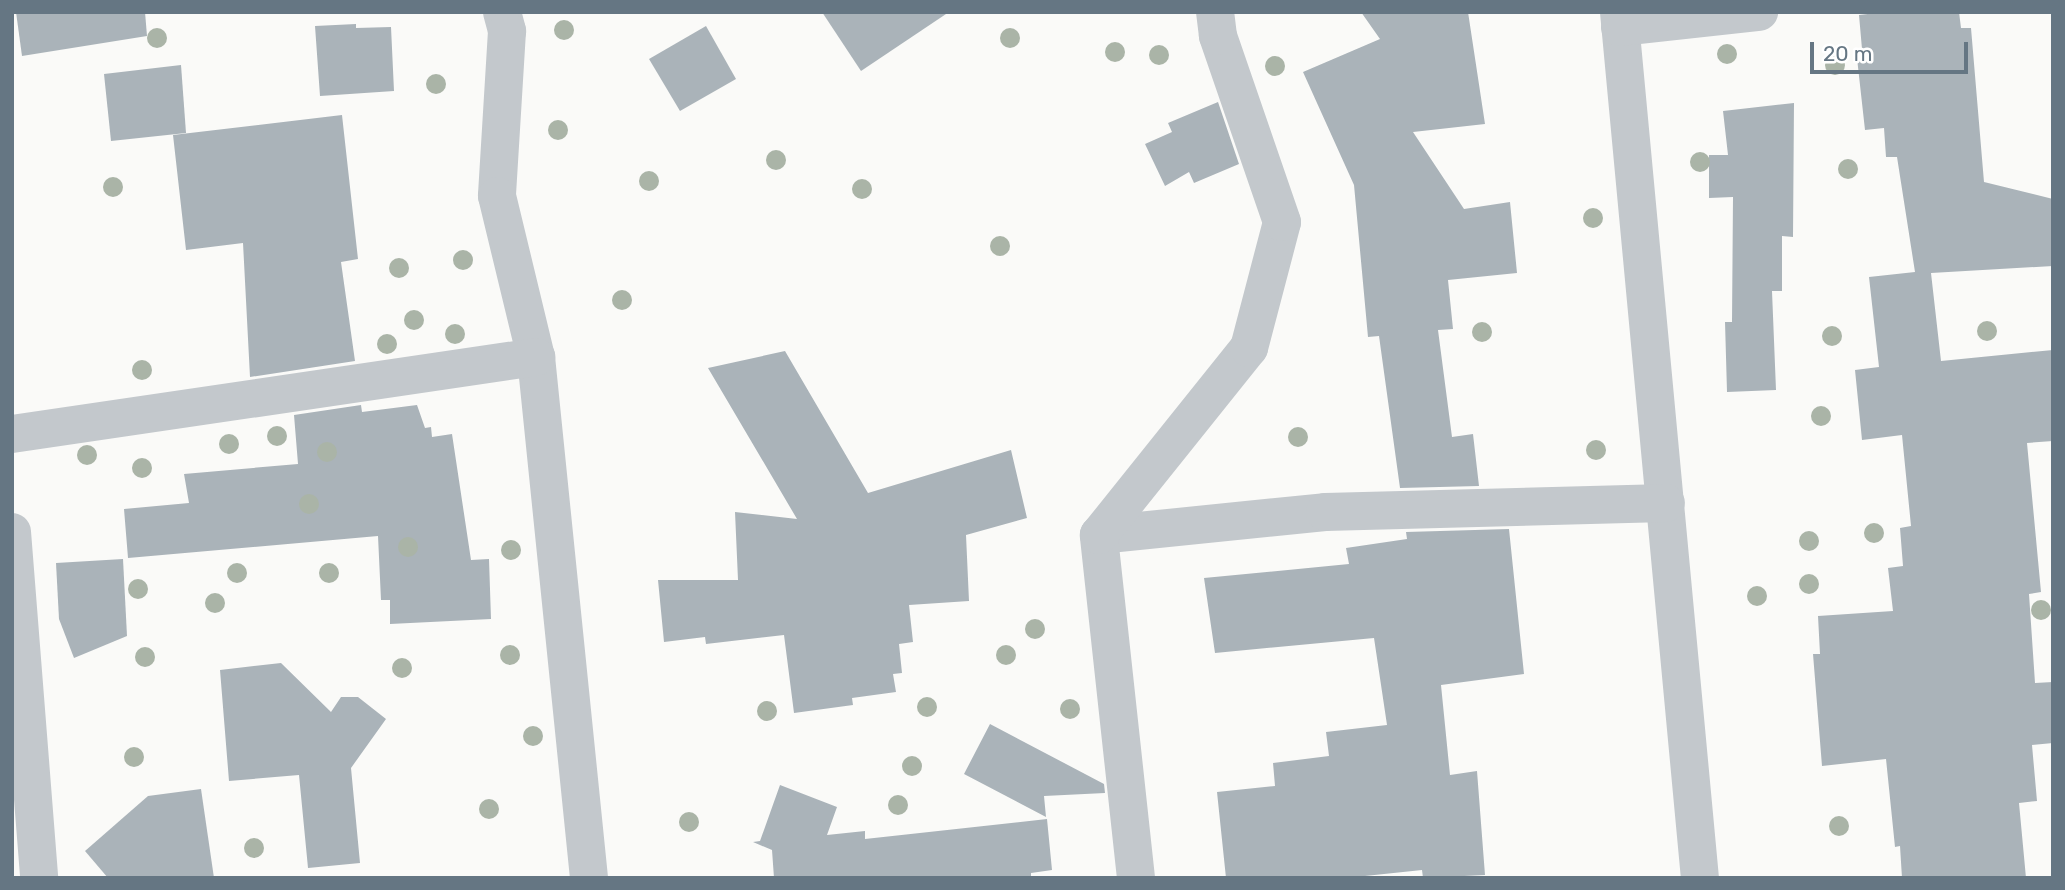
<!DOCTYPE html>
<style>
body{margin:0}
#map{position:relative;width:2065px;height:890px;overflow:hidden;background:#fafaf8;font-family:Rubik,sans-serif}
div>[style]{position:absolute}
.building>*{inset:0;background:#aab3b9}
.street>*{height:38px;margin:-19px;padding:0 19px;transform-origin:19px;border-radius:19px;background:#c3c8cc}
.trees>*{width:20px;height:20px;margin:-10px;border-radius:50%;background:#aab4a7}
span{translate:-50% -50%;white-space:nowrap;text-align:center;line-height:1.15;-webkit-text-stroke:7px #fff;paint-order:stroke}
.frame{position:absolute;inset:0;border:14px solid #657683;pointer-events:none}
.scale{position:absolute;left:1810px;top:42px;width:158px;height:32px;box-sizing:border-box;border:4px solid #657683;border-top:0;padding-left:9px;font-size:21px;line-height:24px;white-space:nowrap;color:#657683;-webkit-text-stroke:5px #fff;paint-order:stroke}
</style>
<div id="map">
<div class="building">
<i style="clip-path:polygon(16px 12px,145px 12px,147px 36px,22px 56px)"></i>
<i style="clip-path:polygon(822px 12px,949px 12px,861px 71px)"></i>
<i style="clip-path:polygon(1361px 12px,1468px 12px,1485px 124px,1413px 132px,1464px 209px,1510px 202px,1517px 273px,1448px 280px,1453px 329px,1438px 330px,1452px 437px,1473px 434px,1479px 486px,1400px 488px,1379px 336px,1368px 337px,1354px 185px,1303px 72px,1380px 39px)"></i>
<i style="clip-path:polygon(1885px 12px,1959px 12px,1961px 28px,1971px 28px,1984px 182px,2053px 199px,2053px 266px,1931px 273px,1941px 361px,2053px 350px,2053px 441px,2027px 443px,2041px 592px,2029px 594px,2035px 683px,2053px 682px,2053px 743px,2032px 745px,2037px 801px,2019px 803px,2026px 878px,1902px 878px,1900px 846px,1895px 847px,1886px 759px,1822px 766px,1813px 654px,1820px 654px,1818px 616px,1893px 611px,1888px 568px,1903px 566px,1900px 528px,1911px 526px,1902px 435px,1862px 440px,1855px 370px,1879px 367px,1869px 277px,1915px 272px,1897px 157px,1886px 157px,1884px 128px,1865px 130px,1856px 49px,1862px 49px,1859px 15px)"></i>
<i style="clip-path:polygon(356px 24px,356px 28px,391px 27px,394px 91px,320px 96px,315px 26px)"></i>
<i style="clip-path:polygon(706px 26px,736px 79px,680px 111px,649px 59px)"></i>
<i style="clip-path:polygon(181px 65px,186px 133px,111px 141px,104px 74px)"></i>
<i style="clip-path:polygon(1218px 102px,1239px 164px,1194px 183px,1189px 172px,1165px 186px,1145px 144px,1172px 132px,1168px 123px)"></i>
<i style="clip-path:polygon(1794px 103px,1793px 237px,1782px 236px,1782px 291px,1772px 291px,1776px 390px,1727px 392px,1725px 322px,1732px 322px,1733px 197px,1709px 198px,1709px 155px,1728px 155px,1723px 111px)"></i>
<i style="clip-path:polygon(342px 115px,358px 259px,341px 262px,355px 361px,250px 377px,243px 243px,186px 250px,173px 135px)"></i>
<i style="clip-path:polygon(785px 351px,868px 493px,1011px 450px,1027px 518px,966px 535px,969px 601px,909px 605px,913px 642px,899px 644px,902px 673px,893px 674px,896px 692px,852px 698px,853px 705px,794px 713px,784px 635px,706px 644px,705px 637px,664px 642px,658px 580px,738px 580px,735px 512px,797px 519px,708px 368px)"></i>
<i style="clip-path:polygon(361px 405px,362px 412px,417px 405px,425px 428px,431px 427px,432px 437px,452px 434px,471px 560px,489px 559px,491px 619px,390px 624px,390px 600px,381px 600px,378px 536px,128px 558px,124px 509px,189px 503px,184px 474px,298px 464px,294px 415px)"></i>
<i style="clip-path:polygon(1509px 529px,1524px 674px,1441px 685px,1450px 775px,1477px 771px,1485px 875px,1423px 878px,1422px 870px,1346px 878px,1226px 878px,1217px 792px,1275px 786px,1273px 763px,1329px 756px,1326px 732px,1387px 725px,1374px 638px,1215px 653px,1204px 578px,1349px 564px,1346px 548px,1407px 539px,1406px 532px)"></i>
<i style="clip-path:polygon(123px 559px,127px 636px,74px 658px,59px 619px,56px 563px)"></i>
<i style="clip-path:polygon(281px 663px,331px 712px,341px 697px,358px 697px,386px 719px,351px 768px,360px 863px,308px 868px,299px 775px,229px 781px,220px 670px)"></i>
<i style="clip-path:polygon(990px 724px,1104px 784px,1105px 793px,1044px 796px,1046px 817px,964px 774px)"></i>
<i style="clip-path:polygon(780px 785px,837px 807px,827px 835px,865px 831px,865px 839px,1047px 819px,1052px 870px,1031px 873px,1031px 878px,774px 878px,772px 850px,753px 842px,760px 841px)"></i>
<i style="clip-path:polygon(201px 789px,214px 878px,108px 878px,85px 851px,148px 796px)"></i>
</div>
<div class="street">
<i style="left:502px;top:12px;width:20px;rotate:75deg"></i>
<i style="left:507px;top:31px;width:165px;rotate:93.5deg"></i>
<i style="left:497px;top:196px;width:166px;rotate:76.4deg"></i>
<i style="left:536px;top:357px;width:524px;rotate:84.19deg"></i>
<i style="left:1619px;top:12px;width:870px;rotate:84.66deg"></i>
<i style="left:1620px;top:27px;width:140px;rotate:-6.2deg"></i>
<i style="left:12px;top:434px;width:530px;rotate:-8.36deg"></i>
<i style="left:12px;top:532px;width:347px;rotate:85.5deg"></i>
<i style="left:1099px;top:535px;width:227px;rotate:-5.8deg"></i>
<i style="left:1325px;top:512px;width:341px;rotate:-1.5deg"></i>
<i style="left:1136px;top:878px;width:345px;rotate:-96.2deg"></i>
<i style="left:1099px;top:535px;width:240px;rotate:-51.3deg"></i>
<i style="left:1249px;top:348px;width:130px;rotate:-75.3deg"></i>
<i style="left:1282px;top:222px;width:197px;rotate:-109deg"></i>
<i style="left:1218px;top:36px;width:24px;rotate:-97deg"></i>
</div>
<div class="trees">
<i style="left:564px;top:30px"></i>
<i style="left:157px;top:38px"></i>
<i style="left:1010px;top:38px"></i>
<i style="left:1115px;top:52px"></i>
<i style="left:1727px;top:54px"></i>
<i style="left:1159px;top:55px"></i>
<i style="left:1835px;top:65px"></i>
<i style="left:1275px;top:66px"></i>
<i style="left:436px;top:84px"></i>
<i style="left:558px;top:130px"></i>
<i style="left:776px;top:160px"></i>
<i style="left:1700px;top:162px"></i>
<i style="left:1848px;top:169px"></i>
<i style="left:649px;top:181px"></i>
<i style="left:113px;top:187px"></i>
<i style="left:862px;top:189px"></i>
<i style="left:1593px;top:218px"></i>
<i style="left:1000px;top:246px"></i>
<i style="left:463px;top:260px"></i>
<i style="left:399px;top:268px"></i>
<i style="left:622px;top:300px"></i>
<i style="left:414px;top:320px"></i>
<i style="left:1987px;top:331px"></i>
<i style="left:1482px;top:332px"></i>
<i style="left:455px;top:334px"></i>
<i style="left:1832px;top:336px"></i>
<i style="left:387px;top:344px"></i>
<i style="left:142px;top:370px"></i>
<i style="left:1821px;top:416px"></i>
<i style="left:277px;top:436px"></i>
<i style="left:1298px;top:437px"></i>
<i style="left:229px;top:444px"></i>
<i style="left:1596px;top:450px"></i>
<i style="left:327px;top:452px"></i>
<i style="left:87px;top:455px"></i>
<i style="left:142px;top:468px"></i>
<i style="left:309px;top:504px"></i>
<i style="left:1874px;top:533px"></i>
<i style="left:1809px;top:541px"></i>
<i style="left:408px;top:547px"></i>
<i style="left:511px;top:550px"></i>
<i style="left:237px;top:573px"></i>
<i style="left:329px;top:573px"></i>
<i style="left:1809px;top:584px"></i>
<i style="left:138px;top:589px"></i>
<i style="left:1757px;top:596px"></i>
<i style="left:215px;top:603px"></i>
<i style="left:2041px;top:610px"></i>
<i style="left:1035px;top:629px"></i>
<i style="left:510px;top:655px"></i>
<i style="left:1006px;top:655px"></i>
<i style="left:145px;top:657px"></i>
<i style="left:402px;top:668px"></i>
<i style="left:927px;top:707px"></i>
<i style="left:1070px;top:709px"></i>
<i style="left:767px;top:711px"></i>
<i style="left:533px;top:736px"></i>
<i style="left:134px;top:757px"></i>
<i style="left:912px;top:766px"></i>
<i style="left:898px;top:805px"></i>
<i style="left:489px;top:809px"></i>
<i style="left:689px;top:822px"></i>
<i style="left:1839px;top:826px"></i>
<i style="left:254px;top:848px"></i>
</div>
<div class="frame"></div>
<div class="scale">20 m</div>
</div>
